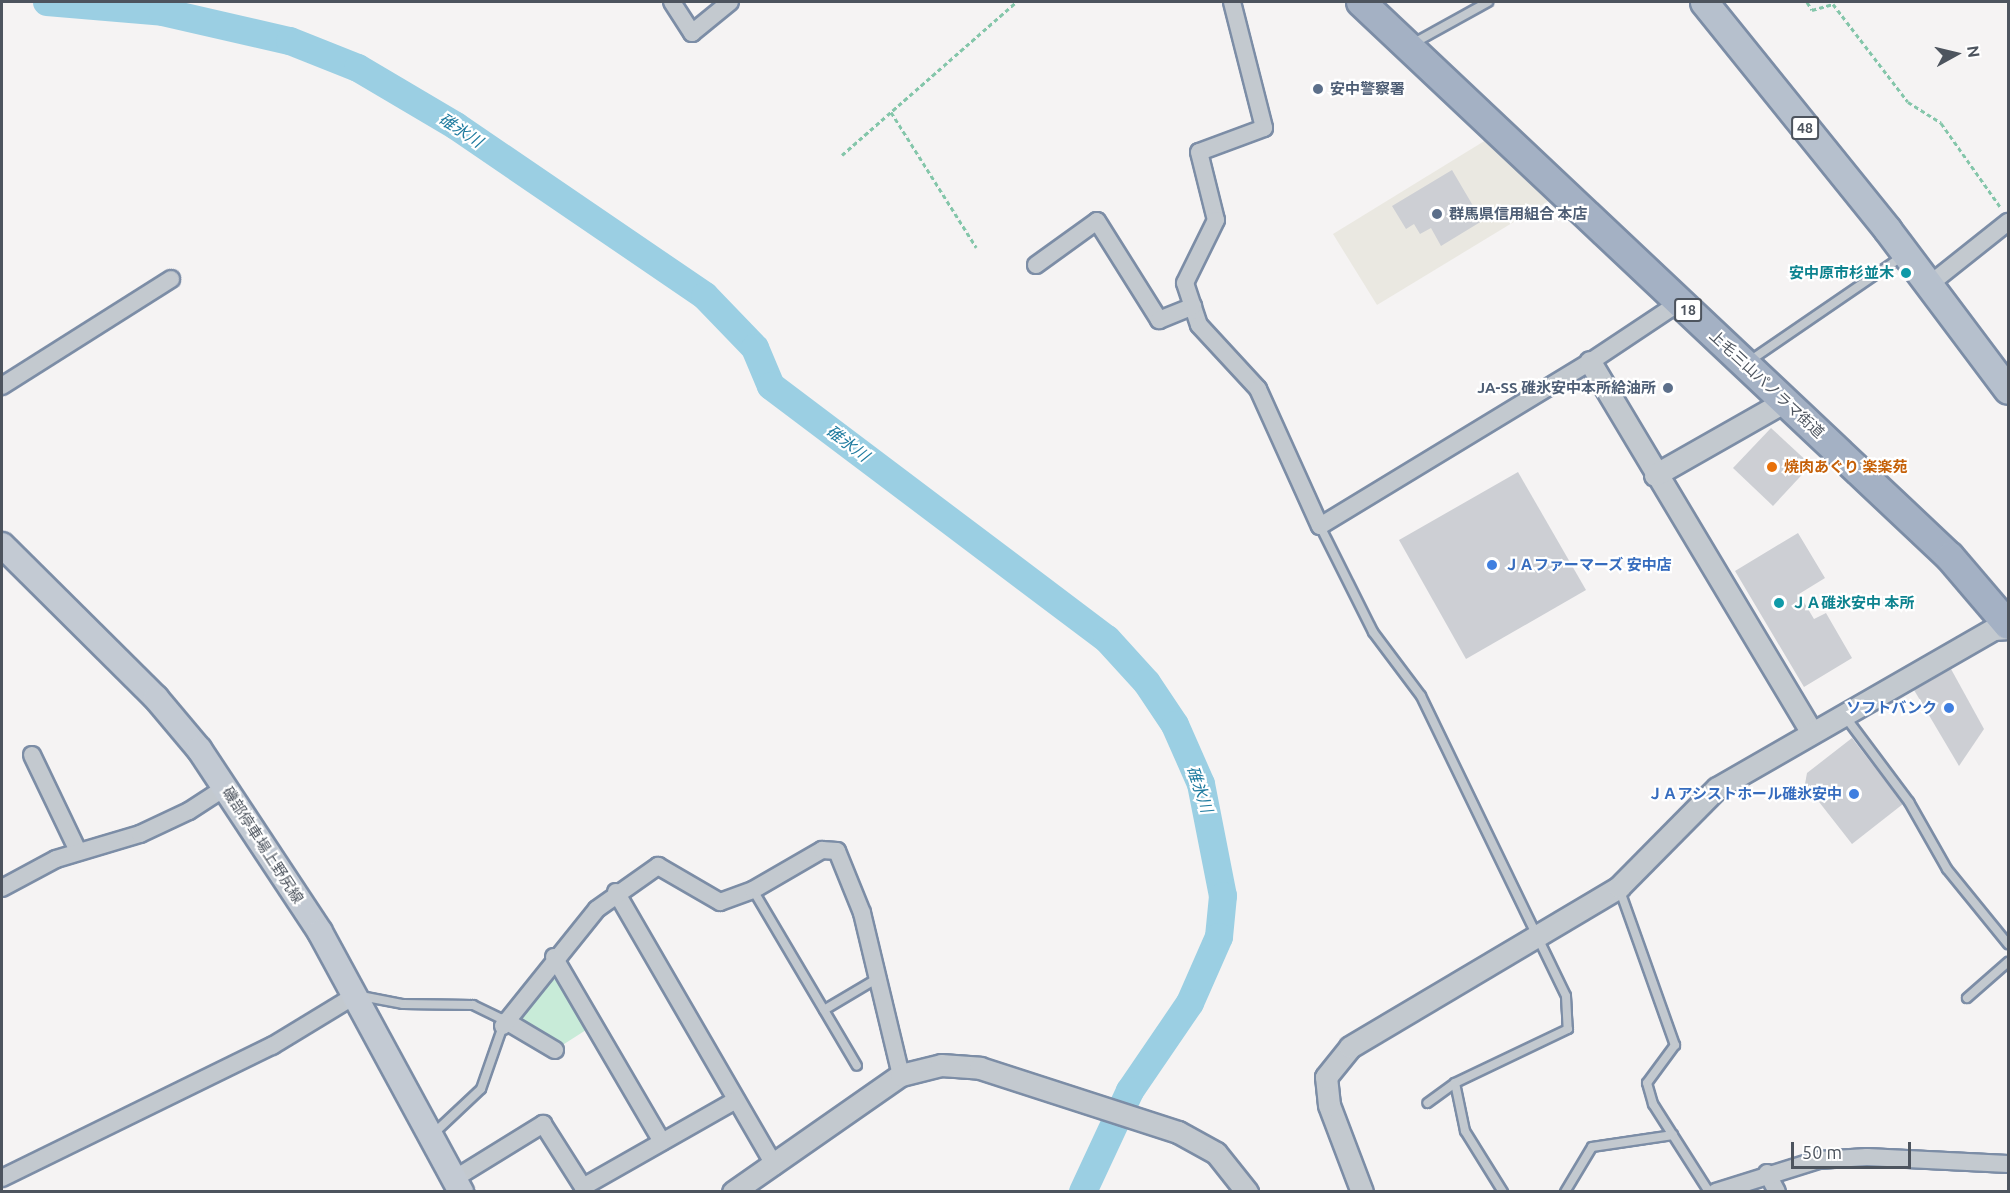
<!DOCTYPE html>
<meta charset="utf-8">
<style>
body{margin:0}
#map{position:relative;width:2010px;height:1193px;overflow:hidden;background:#f5f3f3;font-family:Ubuntu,"Noto Sans JP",sans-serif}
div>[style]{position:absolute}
.commercial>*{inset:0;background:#eae8e1}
.green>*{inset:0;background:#c8ebd8}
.river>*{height:28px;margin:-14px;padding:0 14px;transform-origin:14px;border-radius:14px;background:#9bcfe3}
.building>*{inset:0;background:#cdcfd4}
.path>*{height:3px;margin-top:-1.5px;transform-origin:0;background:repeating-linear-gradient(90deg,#84c6aa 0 4.5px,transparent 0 7.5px)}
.roads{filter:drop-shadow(2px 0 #7c8da6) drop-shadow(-2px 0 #7c8da6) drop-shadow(0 2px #7c8da6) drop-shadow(0 -2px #7c8da6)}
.service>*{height:8px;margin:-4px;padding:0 4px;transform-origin:4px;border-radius:4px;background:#c3c9cf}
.minor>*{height:16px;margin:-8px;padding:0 8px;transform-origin:8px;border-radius:8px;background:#c3c9cf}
.tertiary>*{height:21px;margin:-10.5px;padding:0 10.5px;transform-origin:10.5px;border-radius:10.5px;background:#c3c9cf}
.secondary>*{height:24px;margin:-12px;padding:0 12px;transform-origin:12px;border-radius:12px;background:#c3cad3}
.primary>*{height:27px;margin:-13.5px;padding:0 13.5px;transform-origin:13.5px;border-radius:13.5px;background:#b6c0cd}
.trunk>*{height:28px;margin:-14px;padding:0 14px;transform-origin:14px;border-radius:14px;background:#a4b1c4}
.dots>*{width:16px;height:16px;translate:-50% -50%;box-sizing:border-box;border:3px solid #fff;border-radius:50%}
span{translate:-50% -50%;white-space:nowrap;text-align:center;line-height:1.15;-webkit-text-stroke:4.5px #fff;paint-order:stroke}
.shield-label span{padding:2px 4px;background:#fff;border:2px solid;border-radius:4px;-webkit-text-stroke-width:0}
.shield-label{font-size:14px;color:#4d545e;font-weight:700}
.service-label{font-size:15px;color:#4e5e75;font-weight:700}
.left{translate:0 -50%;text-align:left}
.right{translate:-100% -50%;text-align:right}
.culture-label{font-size:15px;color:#0d838f;font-weight:700}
.street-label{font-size:15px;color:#4d545e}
.food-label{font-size:15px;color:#c56008;font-weight:700}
.shop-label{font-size:15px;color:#366cbe;font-weight:700}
.water-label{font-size:16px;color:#1f7b9f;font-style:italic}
.frame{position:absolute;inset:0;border:3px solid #4d545e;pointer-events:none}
.north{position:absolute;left:1926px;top:24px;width:60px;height:60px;-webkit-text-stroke:4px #fff;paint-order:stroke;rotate:82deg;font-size:16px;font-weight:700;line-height:24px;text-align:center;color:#4d545e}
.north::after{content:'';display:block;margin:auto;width:21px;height:27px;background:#4d545e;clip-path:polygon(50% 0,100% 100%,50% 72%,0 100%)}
.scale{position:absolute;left:1791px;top:1142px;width:120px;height:27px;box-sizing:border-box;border:3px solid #4d545e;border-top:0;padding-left:8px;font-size:18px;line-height:21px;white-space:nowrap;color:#4d545e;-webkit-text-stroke:4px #fff;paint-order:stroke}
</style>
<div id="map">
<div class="commercial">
<i style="clip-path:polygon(1486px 140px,1550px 200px,1377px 305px,1333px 234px)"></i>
</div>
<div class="green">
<i style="clip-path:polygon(547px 979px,558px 980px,586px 1030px,561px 1046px,523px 1027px,521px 1015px)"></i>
</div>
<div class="river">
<i style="left:47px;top:2px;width:116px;rotate:4.9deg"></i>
<i style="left:163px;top:12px;width:130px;rotate:12.9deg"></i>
<i style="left:290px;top:41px;width:73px;rotate:21.7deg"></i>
<i style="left:358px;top:68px;width:114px;rotate:30.6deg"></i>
<i style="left:456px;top:126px;width:301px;rotate:34.3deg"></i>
<i style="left:705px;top:296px;width:72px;rotate:46.1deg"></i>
<i style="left:755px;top:348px;width:41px;rotate:67.2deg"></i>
<i style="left:771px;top:386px;width:421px;rotate:37deg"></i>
<i style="left:1107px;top:639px;width:59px;rotate:47.7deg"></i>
<i style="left:1147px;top:683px;width:50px;rotate:56.3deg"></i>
<i style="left:1175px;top:725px;width:64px;rotate:66.2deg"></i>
<i style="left:1201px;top:784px;width:114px;rotate:78.9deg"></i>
<i style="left:1223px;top:896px;width:41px;rotate:95.6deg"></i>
<i style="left:1219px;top:937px;width:72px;rotate:113.7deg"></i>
<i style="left:1190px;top:1003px;width:107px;rotate:124.3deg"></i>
<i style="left:1130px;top:1091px;width:111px;rotate:115deg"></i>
</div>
<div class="building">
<i style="clip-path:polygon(1452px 170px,1482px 221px,1441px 246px,1431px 228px,1420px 234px,1414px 224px,1406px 229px,1392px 206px)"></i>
<i style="clip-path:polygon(1771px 428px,1811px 465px,1773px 506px,1733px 468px)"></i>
<i style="clip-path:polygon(1518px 472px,1586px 590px,1466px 659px,1399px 540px)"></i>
<i style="clip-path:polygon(1798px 533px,1825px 578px,1799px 594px,1814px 619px,1826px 613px,1852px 658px,1804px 687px,1735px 571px)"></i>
<i style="clip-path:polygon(1951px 669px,1984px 729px,1959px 766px,1914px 690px)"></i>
<i style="clip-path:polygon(1852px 738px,1903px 804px,1852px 844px,1805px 784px,1807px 773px)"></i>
</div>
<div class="path">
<i style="left:1807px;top:2px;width:9px;rotate:58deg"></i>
<i style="left:1812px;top:10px;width:22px;rotate:-16deg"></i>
<i style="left:1833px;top:4px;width:123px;rotate:52.6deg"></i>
<i style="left:1908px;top:102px;width:39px;rotate:32deg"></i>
<i style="left:1941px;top:123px;width:104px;rotate:54.8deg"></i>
<i style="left:891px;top:112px;width:160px;rotate:57.8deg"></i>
<i style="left:842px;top:155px;width:232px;rotate:-41.3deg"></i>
</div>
<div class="roads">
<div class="service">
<i style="left:1412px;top:44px;width:87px;rotate:-28.9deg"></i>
<i style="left:1748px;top:362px;width:188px;rotate:-34.4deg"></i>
<i style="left:1320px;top:526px;width:119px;rotate:63.4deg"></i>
<i style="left:1373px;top:632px;width:80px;rotate:53.1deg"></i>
<i style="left:1421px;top:696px;width:333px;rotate:64.2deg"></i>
<i style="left:1566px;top:996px;width:33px;rotate:87deg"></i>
<i style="left:1568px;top:1029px;width:125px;rotate:154.5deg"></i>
<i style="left:1455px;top:1083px;width:34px;rotate:144deg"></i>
<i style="left:1844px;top:715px;width:109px;rotate:53.2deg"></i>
<i style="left:1909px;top:802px;width:77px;rotate:60.4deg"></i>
<i style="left:1947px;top:869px;width:97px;rotate:50.9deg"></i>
<i style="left:1619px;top:888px;width:167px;rotate:70.4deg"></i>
<i style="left:1675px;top:1045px;width:47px;rotate:126.4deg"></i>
<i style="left:1647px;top:1083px;width:22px;rotate:74deg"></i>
<i style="left:1653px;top:1104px;width:104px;rotate:57.5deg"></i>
<i style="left:753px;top:890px;width:204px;rotate:59.4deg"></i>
<i style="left:361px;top:996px;width:43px;rotate:10.8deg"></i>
<i style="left:403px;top:1004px;width:70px;rotate:0.8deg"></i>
<i style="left:473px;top:1005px;width:37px;rotate:26deg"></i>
<i style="left:1967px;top:998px;width:55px;rotate:-41.3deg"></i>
<i style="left:824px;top:1010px;width:63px;rotate:-30.7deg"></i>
<i style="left:1455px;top:1083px;width:49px;rotate:78.2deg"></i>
<i style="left:1465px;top:1131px;width:72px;rotate:58.1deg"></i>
<i style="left:432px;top:1135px;width:67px;rotate:-43.2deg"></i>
<i style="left:481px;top:1089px;width:67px;rotate:-70.8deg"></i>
<i style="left:1565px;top:1192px;width:52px;rotate:-59deg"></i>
<i style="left:1592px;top:1147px;width:82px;rotate:-8.4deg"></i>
</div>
<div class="minor">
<i style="left:672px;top:2px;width:37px;rotate:57deg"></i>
<i style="left:692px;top:33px;width:49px;rotate:-39.2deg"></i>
<i style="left:1232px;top:2px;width:130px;rotate:75.7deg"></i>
<i style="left:1264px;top:128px;width:69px;rotate:159.7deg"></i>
<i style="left:1199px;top:152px;width:70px;rotate:76deg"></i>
<i style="left:1216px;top:220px;width:70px;rotate:116.2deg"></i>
<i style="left:1185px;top:283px;width:44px;rotate:71.6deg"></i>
<i style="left:1199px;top:325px;width:87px;rotate:47.3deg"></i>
<i style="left:1258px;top:389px;width:150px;rotate:65.7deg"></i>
<i style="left:1320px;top:526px;width:316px;rotate:-31.3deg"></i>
<i style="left:1590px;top:362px;width:108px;rotate:-33.7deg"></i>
<i style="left:1036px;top:265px;width:75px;rotate:-35.8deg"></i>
<i style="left:1097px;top:221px;width:117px;rotate:57.9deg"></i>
<i style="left:1159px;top:320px;width:37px;rotate:-22deg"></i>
<i style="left:1930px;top:284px;width:100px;rotate:-38.5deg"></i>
<i style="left:2px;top:386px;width:200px;rotate:-32.3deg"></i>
<i style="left:32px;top:755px;width:106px;rotate:64.4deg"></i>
<i style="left:2px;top:888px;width:61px;rotate:-28.2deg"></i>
<i style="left:56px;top:859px;width:88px;rotate:-16.6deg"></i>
<i style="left:140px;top:834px;width:54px;rotate:-25.1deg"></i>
<i style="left:189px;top:811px;width:44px;rotate:-33deg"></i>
<i style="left:616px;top:892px;width:317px;rotate:59.9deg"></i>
<i style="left:554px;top:957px;width:214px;rotate:59.7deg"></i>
<i style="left:506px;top:1021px;width:57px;rotate:30.6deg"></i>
<i style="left:503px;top:1026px;width:150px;rotate:-51.2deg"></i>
<i style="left:597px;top:909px;width:75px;rotate:-35.2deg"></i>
<i style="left:658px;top:866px;width:72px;rotate:30.1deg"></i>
<i style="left:720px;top:902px;width:35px;rotate:-20deg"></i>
<i style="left:753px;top:890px;width:80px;rotate:-30.1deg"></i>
<i style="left:822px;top:850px;width:15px;rotate:4deg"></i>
<i style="left:837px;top:851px;width:67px;rotate:68deg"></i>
<i style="left:862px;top:913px;width:167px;rotate:76.5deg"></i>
<i style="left:1767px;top:1173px;width:21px;rotate:62deg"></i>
<i style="left:2px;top:1178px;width:301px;rotate:-26.1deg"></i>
<i style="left:272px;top:1046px;width:98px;rotate:-31.3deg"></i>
<i style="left:454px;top:1179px;width:105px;rotate:-31.7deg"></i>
<i style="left:543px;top:1124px;width:75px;rotate:57.6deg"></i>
<i style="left:583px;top:1187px;width:176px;rotate:-29.6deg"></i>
<i style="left:1716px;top:1192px;width:107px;rotate:-17.4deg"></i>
<i style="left:1818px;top:1160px;width:49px;rotate:-3.5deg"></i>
<i style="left:1867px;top:1157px;width:141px;rotate:2.8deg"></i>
</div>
<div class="tertiary">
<i style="left:1590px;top:362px;width:432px;rotate:59.1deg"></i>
<i style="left:1655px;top:475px;width:150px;rotate:-29.6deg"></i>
<i style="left:733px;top:1192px;width:205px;rotate:-34.9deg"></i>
<i style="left:901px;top:1075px;width:41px;rotate:-14deg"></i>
<i style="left:941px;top:1065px;width:39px;rotate:4deg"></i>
<i style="left:980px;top:1068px;width:208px;rotate:17.9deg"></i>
<i style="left:1178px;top:1132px;width:43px;rotate:28.9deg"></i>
<i style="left:1216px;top:1153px;width:50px;rotate:51.5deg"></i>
<i style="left:1362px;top:1192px;width:93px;rotate:-110.8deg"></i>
<i style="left:1329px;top:1105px;width:28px;rotate:-96deg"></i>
<i style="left:1326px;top:1077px;width:38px;rotate:-51deg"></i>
<i style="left:1350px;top:1047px;width:313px;rotate:-30.7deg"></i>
<i style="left:1619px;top:887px;width:139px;rotate:-45.3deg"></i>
<i style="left:1717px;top:788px;width:319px;rotate:-29.9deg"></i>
<i style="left:1994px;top:629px;width:14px;rotate:-4deg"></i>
</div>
<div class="secondary">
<i style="left:2px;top:545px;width:217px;rotate:44.8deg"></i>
<i style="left:156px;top:698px;width:67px;rotate:49.9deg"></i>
<i style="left:199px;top:749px;width:219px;rotate:56.5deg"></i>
<i style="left:320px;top:932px;width:296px;rotate:61.5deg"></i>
</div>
<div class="primary">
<i style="left:1704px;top:2px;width:292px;rotate:51.1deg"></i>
<i style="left:1887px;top:229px;width:201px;rotate:53.1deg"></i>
</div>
<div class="trunk">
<i style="left:1361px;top:2px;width:809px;rotate:43.3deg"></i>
<i style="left:1950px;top:557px;width:89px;rotate:49.5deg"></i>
</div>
</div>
<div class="dots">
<i style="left:1318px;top:89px;background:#5c6f8a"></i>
<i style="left:1437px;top:214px;background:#5c6f8a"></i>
<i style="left:1906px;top:273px;background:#0f9aa8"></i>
<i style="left:1668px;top:388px;background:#5c6f8a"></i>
<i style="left:1772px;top:467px;background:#e8710a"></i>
<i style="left:1492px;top:565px;background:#3f7fe0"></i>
<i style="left:1779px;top:603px;background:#0f9aa8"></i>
<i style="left:1949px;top:708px;background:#3f7fe0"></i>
<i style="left:1854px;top:794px;background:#3f7fe0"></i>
</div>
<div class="shield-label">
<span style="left:1805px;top:128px">48</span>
<span style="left:1688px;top:310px">18</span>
</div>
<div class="service-label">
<span class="left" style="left:1330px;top:89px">安中警察署</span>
<span class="left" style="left:1449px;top:214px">群馬県信用組合 本店</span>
<span class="right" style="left:1656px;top:388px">JA-SS 碓氷安中本所給油所</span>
</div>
<div class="culture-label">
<span class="right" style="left:1894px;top:273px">安中原市杉並木</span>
<span class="left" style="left:1791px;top:603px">ＪＡ碓氷安中 本所</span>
</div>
<div class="street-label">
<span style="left:1767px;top:384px;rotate:43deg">上毛三山パノラマ街道</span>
<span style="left:263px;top:845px;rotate:57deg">磯部停車場上野尻線</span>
</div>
<div class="food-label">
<span class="left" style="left:1784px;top:467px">焼肉あぐり 楽楽苑</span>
</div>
<div class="shop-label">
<span class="left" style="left:1504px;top:565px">ＪＡファーマーズ 安中店</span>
<span class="right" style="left:1937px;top:708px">ソフトバンク</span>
<span class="right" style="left:1842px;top:794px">ＪＡアシストホール碓氷安中</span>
</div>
<div class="water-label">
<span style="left:461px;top:130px;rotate:33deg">碓氷川</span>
<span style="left:848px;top:443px;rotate:37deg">碓氷川</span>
<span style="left:1200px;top:789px;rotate:71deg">碓氷川</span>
</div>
<div class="frame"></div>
<div class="north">N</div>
<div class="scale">50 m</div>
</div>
